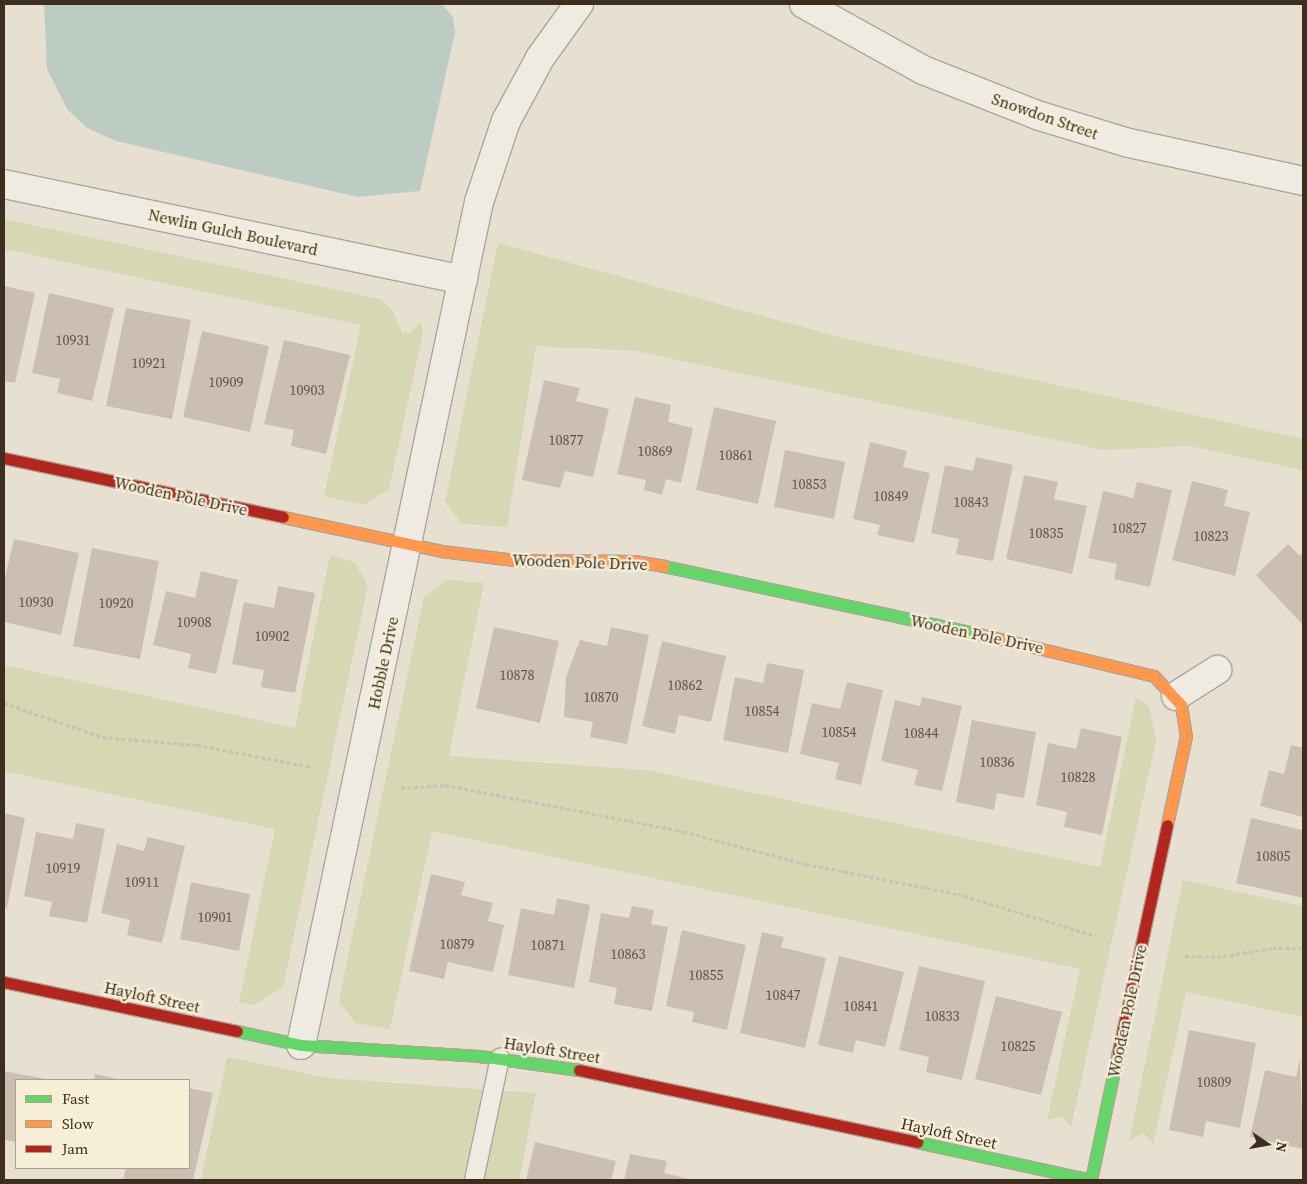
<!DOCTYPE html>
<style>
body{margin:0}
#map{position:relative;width:1307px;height:1184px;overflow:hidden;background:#e7e0d1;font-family:"Source Serif 4",serif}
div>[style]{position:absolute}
.green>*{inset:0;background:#d6d7b3}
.water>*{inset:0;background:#bcccc2}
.building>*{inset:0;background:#cbbfb2}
.path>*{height:3px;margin-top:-1.5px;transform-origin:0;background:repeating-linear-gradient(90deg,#c8c2b9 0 4px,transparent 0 6.5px)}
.roads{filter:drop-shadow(1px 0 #ada599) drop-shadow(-1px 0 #ada599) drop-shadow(0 1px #ada599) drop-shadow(0 -1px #ada599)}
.lane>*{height:18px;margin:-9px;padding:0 9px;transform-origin:9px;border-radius:9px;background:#efebe3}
.street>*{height:28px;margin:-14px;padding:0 14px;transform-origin:14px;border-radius:14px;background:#efebe3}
.fast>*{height:11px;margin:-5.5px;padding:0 5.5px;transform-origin:5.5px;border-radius:5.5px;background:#63d668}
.slow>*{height:11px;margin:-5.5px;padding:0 5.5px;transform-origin:5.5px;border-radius:5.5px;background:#ff974d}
.jam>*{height:11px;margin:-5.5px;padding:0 5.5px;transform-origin:5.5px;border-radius:5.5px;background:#b3261e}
span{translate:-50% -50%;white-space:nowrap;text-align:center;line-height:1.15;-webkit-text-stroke:4.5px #f7eed8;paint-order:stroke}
.number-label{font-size:14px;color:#605244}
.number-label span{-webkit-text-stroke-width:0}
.street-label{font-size:16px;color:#3d2e20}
.frame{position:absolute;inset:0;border:5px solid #3d2e20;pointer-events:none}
.legend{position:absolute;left:15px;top:1079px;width:175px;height:90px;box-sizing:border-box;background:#f7eed8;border:1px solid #ada18e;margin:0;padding:6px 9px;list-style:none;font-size:15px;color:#3d2e20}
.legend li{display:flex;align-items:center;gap:10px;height:25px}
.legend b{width:25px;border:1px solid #ada18e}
.north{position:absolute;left:1242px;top:1119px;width:50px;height:50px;-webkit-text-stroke:4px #f7eed8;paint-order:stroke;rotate:102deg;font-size:14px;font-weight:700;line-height:20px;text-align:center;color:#3d2e20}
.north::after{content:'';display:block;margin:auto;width:18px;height:22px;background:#3d2e20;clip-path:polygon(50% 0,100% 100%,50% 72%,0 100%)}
</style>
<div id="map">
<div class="green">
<i style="clip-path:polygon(4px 219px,380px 299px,392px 310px,402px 332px,410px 333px,421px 322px,423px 333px,389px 489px,364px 505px,324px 496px,361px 325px,4px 249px)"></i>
<i style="clip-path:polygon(498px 243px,843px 338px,1303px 439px,1303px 470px,1189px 446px,1103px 450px,636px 351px,536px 346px,507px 527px,462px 524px,445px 502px)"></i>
<i style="clip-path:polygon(330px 555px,354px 562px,368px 585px,283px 987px,254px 1005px,239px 1002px,275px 829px,4px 771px,4px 665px,295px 728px)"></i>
<i style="clip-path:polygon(447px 580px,484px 583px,449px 756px,647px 770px,1100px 867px,1136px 698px,1149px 706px,1156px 740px,1071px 1127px,1062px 1116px,1047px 1120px,1080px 969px,432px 831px,390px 1029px,355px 1023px,339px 1001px,341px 990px,424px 597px)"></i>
<i style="clip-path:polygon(1183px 880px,1303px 906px,1303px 1017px,1186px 992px,1153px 1144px,1143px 1133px,1129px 1141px)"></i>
<i style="clip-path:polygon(227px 1057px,328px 1078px,536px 1093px,519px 1180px,201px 1180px)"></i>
</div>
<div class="water">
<i style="clip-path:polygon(44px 4px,442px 4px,453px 17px,455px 32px,420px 191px,358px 197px,116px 141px,87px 128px,67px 109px,47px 69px)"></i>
</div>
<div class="building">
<i style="clip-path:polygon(4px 286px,35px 293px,15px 383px,4px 381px)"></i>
<i style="clip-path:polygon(49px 293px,114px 308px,92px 401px,57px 393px,60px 379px,32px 373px)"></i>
<i style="clip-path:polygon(126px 308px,191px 320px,172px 419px,106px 406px)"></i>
<i style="clip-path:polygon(202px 331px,269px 346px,250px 432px,183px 417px)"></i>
<i style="clip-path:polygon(284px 340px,350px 355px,326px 454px,291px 446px,294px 430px,264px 424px)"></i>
<i style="clip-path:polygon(544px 380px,580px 388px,576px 401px,609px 409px,593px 477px,565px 471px,560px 488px,522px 480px)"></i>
<i style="clip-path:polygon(635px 397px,671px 405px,668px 422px,693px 428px,681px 483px,666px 479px,662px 495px,644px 490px,646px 480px,617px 474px)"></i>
<i style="clip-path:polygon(714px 407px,776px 421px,758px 504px,696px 490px)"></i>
<i style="clip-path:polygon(870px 442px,907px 451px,903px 467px,930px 473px,914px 543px,877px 535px,880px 525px,853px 519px)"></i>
<i style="clip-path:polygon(785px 450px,845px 462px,834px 519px,774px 507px)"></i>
<i style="clip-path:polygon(976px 457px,1013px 465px,993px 561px,956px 554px,959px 539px,931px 533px,945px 465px,973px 471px)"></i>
<i style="clip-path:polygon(1024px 475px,1058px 482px,1054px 499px,1087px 506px,1072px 574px,1006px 559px)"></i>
<i style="clip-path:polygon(1192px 481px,1228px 490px,1224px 506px,1250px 512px,1235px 576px,1172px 560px)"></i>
<i style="clip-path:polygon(1137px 482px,1172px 490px,1150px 587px,1114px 579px,1117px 564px,1088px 558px,1103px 491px,1133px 498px)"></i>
<i style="clip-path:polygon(14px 539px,79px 553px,61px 635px,4px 622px,4px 581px)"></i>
<i style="clip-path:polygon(1288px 544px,1300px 556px,1303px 553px,1303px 625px,1256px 575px)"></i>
<i style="clip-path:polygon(92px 548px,159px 561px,140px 659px,73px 646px)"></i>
<i style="clip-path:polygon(201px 571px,238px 580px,216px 674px,188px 668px,191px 654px,153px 645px,166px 591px,195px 598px)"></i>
<i style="clip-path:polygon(278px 586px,315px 593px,295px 693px,261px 687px,264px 670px,232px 664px,244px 602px,274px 608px)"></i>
<i style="clip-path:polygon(494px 627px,559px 641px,540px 723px,476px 708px)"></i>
<i style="clip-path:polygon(611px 627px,649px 635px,627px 744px,590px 737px,593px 722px,564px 717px,566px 677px,580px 640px,607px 646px)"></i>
<i style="clip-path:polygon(662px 641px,726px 656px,711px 722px,679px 715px,675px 734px,642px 726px)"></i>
<i style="clip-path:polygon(767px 663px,804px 670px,788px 753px,723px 740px,735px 677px,763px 683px)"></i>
<i style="clip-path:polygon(847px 682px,883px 690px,861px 785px,835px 779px,839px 763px,800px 754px,812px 703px,840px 709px)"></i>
<i style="clip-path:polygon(922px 697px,962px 706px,942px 791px,914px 785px,918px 770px,881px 761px,895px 700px,920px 706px)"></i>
<i style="clip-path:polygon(972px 720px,1036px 732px,1024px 798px,997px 793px,994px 810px,956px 802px)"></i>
<i style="clip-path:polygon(1081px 728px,1122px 737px,1102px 835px,1064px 827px,1067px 812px,1036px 805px,1048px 743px,1076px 749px)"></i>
<i style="clip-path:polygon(1291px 745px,1303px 748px,1303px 817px,1260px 806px,1269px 770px,1284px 774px)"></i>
<i style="clip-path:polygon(4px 813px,25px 818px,7px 908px,4px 907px)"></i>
<i style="clip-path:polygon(1251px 818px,1303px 830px,1303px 898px,1236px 883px)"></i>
<i style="clip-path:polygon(76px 823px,105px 829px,87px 923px,49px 916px,52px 902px,24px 896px,36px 832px,73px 839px)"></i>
<i style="clip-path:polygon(148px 837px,185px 846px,162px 943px,127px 935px,130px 920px,101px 913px,117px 844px,144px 851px)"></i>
<i style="clip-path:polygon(431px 874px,465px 882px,461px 895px,493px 903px,488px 921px,504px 925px,493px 972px,448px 962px,444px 979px,409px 971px)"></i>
<i style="clip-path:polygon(191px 882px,250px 894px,239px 951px,180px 939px)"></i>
<i style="clip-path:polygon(557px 898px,590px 905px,574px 988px,508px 975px,521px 908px,554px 915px)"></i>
<i style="clip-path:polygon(632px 906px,654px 910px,651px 924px,668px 927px,652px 1011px,614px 1004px,617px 988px,589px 982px,601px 913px,629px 918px)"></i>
<i style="clip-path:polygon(682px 930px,746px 945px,727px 1030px,692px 1022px,694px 1012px,666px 1006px)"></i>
<i style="clip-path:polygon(762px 932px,784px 937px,781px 947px,826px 958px,805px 1048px,740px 1033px)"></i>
<i style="clip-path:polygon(839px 956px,904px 972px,885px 1047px,856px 1040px,853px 1053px,818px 1045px)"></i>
<i style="clip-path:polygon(919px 966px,985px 981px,962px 1080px,926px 1072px,929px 1057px,899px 1050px)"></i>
<i style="clip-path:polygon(996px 996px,1062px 1012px,1041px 1095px,975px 1079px)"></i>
<i style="clip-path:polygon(1189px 1030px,1256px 1043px,1240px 1128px,1206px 1121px,1203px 1137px,1169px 1130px)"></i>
<i style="clip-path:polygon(1300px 1059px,1303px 1149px,1250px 1137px,1265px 1070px,1296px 1077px)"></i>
<i style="clip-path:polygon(4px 1071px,46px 1079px,16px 1080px,16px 1142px,4px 1140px)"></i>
<i style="clip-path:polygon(95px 1074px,119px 1079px,119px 1080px,94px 1080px)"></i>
<i style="clip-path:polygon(189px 1088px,213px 1093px,193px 1180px,123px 1180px,126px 1168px,189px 1168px)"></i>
<i style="clip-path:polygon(535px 1142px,616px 1161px,611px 1180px,526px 1180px)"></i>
<i style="clip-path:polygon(630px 1154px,667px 1161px,664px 1173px,693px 1180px,624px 1180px)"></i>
</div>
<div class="path">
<i style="left:4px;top:703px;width:104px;rotate:19.1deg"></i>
<i style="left:102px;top:737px;width:95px;rotate:4.8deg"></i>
<i style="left:197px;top:745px;width:117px;rotate:10.8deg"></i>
<i style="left:401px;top:788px;width:44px;rotate:-3.9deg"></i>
<i style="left:445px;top:785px;width:236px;rotate:11deg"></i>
<i style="left:677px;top:830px;width:133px;rotate:14.8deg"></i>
<i style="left:806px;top:864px;width:155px;rotate:11.2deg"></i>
<i style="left:958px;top:894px;width:144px;rotate:16.9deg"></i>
<i style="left:1185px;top:956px;width:32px;rotate:2deg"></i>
<i style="left:1217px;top:957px;width:57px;rotate:-9.1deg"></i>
<i style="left:1273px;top:948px;width:30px"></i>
</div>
<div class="roads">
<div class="lane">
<i style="left:474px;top:1180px;width:125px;rotate:-78deg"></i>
</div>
<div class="street">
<i style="left:804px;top:4px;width:136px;rotate:29deg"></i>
<i style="left:923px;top:70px;width:126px;rotate:21.5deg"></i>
<i style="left:1040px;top:116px;width:93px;rotate:16.9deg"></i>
<i style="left:1129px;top:143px;width:178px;rotate:12.3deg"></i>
<i style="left:4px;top:184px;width:469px;rotate:11.8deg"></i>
<i style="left:1176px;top:696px;width:49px;rotate:-32.4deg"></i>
<i style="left:301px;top:1045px;width:862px;rotate:-78.08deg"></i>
<i style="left:479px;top:202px;width:85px;rotate:-71.6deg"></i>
<i style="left:506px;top:121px;width:72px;rotate:-61.6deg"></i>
<i style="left:540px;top:58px;width:67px;rotate:-54.2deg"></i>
</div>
<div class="fast">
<i style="left:664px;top:566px;width:322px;rotate:12.2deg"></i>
<i style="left:237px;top:1031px;width:66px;rotate:12.3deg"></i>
<i style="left:301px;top:1045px;width:178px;rotate:3.5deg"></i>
<i style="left:479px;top:1056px;width:101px;rotate:8deg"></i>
<i style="left:917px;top:1142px;width:178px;rotate:12.3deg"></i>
<i style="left:1091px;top:1180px;width:131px;rotate:-78.1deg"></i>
</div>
<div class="slow">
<i style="left:283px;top:517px;width:162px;rotate:12.1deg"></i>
<i style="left:441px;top:551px;width:74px;rotate:7deg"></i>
<i style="left:514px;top:560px;width:120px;rotate:0.5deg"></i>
<i style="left:634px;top:561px;width:30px;rotate:9deg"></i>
<i style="left:979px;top:634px;width:180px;rotate:13.5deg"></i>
<i style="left:1154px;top:676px;width:40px;rotate:47deg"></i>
<i style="left:1181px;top:705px;width:31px;rotate:81deg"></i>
<i style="left:1186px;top:736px;width:91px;rotate:102.1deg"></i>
</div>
<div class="jam">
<i style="left:4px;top:458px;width:285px;rotate:11.9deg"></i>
<i style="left:4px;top:982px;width:238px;rotate:11.9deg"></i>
<i style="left:1118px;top:1052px;width:232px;rotate:-77.8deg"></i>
<i style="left:579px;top:1070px;width:346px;rotate:12deg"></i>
</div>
</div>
<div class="number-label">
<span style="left:73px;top:340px">10931</span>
<span style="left:149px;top:363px">10921</span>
<span style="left:226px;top:382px">10909</span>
<span style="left:307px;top:390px">10903</span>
<span style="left:566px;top:440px">10877</span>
<span style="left:655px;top:451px">10869</span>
<span style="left:736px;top:455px">10861</span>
<span style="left:809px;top:484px">10853</span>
<span style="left:891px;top:496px">10849</span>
<span style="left:971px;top:502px">10843</span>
<span style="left:1129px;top:528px">10827</span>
<span style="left:1046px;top:533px">10835</span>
<span style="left:1211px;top:536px">10823</span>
<span style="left:36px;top:602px">10930</span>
<span style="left:116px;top:603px">10920</span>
<span style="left:194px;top:622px">10908</span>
<span style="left:272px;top:636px">10902</span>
<span style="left:517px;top:675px">10878</span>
<span style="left:685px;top:685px">10862</span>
<span style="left:601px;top:697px">10870</span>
<span style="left:762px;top:711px">10854</span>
<span style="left:839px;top:732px">10854</span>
<span style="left:921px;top:733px">10844</span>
<span style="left:997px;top:762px">10836</span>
<span style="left:1078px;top:777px">10828</span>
<span style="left:1273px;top:856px">10805</span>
<span style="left:63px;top:868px">10919</span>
<span style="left:142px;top:882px">10911</span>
<span style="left:215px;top:917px">10901</span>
<span style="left:457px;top:944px">10879</span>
<span style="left:548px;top:945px">10871</span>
<span style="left:628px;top:954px">10863</span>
<span style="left:706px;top:975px">10855</span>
<span style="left:783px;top:995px">10847</span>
<span style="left:861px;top:1006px">10841</span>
<span style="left:942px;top:1016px">10833</span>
<span style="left:1018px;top:1046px">10825</span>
<span style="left:1214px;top:1082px">10809</span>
</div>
<div class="street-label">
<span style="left:1045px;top:116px;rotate:19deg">Snowdon Street</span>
<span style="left:233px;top:232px;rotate:12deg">Newlin Gulch Boulevard</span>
<span style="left:181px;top:496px;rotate:12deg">Wooden Pole Drive</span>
<span style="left:580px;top:562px;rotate:2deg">Wooden Pole Drive</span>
<span style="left:977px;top:634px;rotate:12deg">Wooden Pole Drive</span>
<span style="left:383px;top:663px;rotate:-78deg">Hobble Drive</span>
<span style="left:152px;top:997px;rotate:12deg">Hayloft Street</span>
<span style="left:1127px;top:1011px;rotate:-78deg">Wooden Pole Drive</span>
<span style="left:552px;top:1050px;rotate:9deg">Hayloft Street</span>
<span style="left:949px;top:1133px;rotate:12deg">Hayloft Street</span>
</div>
<div class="frame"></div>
<ul class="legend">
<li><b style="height:6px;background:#63d668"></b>Fast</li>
<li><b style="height:6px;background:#ff974d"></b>Slow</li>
<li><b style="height:6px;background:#b3261e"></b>Jam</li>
</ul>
<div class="north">N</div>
</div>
